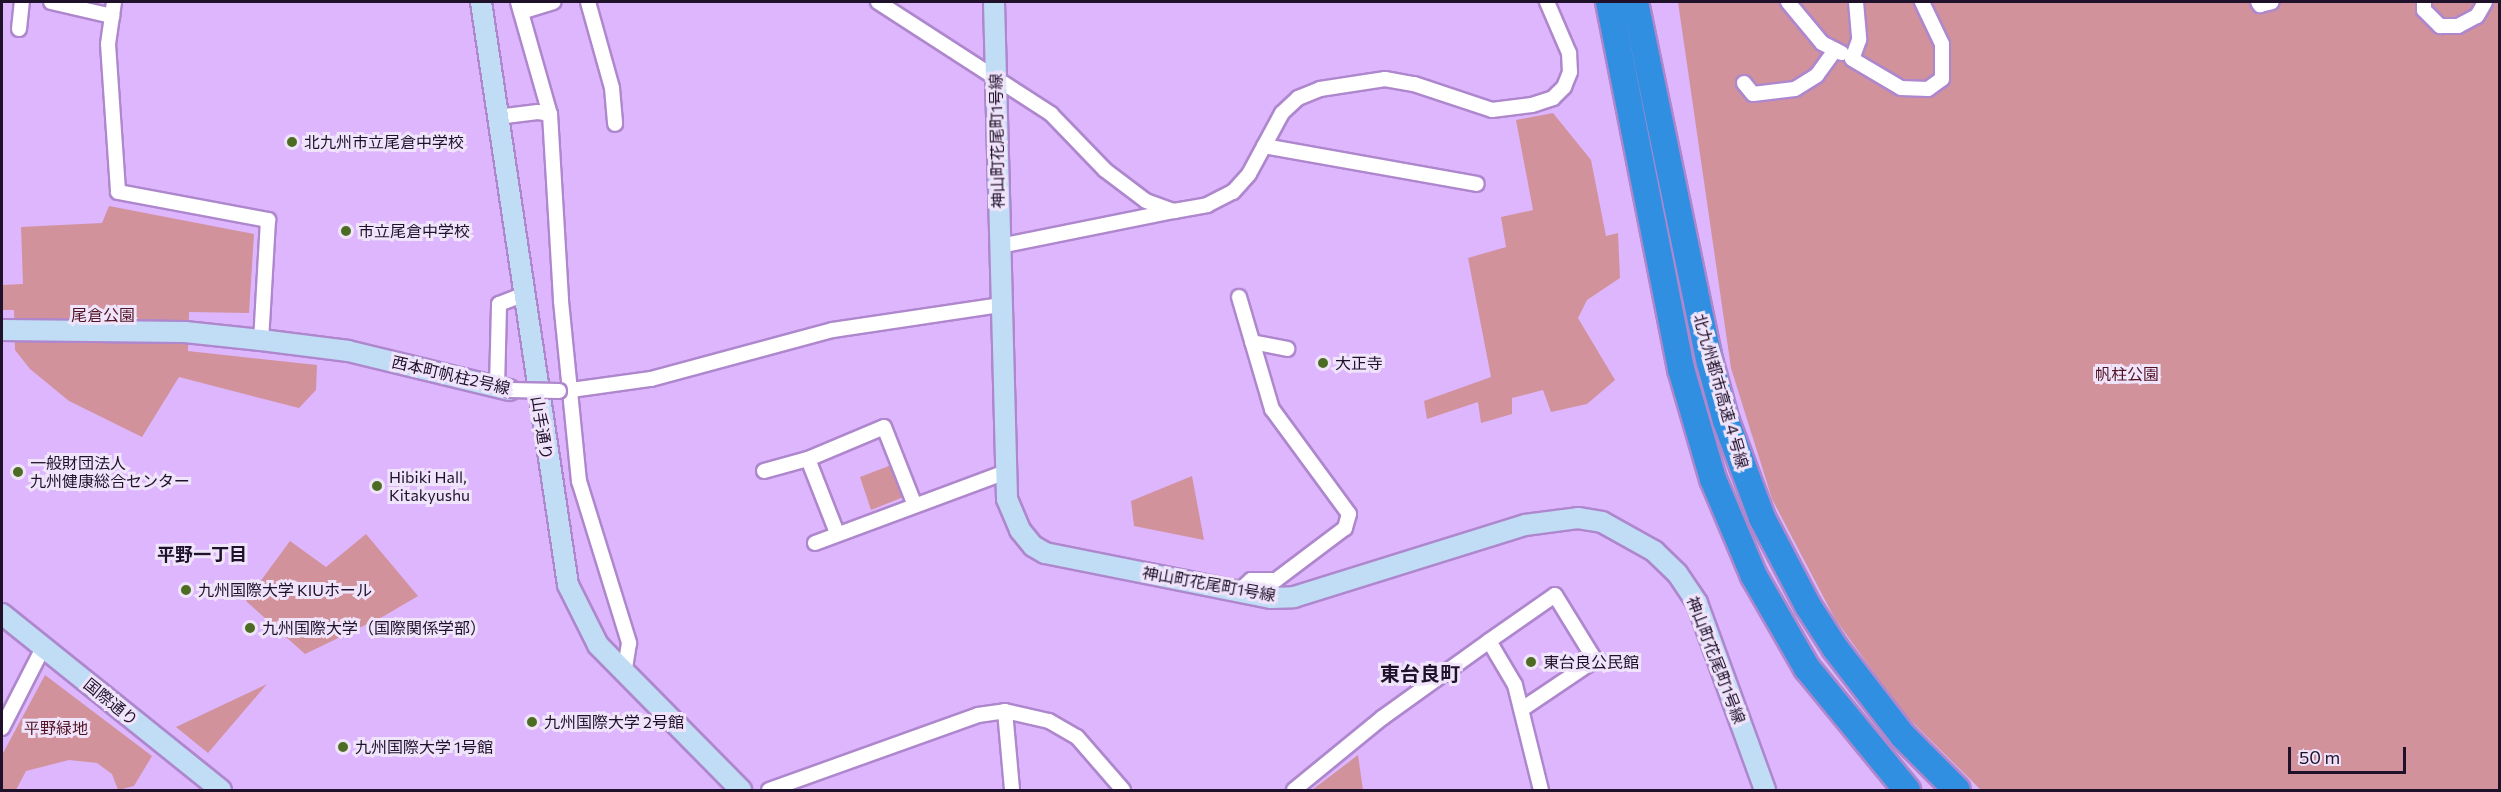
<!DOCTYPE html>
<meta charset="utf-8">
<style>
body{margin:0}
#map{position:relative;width:2501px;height:792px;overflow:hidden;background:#deb6fe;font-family:Commissioner,"Noto Sans JP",sans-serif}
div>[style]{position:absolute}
.green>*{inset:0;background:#d1929b}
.roads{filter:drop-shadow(2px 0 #ae87cd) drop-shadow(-2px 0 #ae87cd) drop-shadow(0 2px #ae87cd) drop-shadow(0 -2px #ae87cd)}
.street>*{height:14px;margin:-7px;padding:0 7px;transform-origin:7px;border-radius:7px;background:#fff}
.secondary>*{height:20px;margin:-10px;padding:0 10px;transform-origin:10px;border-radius:10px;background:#c1ddf6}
.highway>*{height:26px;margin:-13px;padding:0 13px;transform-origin:13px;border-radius:13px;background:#318fe2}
.bridges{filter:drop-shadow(2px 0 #ae87cd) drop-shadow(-2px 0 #ae87cd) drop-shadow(0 2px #ae87cd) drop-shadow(0 -2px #ae87cd)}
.street-bridge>*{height:14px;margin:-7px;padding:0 7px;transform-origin:7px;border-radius:7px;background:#fff}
.dots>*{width:16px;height:16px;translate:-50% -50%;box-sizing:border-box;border:3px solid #f0e4fb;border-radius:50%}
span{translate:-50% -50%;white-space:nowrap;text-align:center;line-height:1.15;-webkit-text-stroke:6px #f0e4fb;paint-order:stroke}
.street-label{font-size:16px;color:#20112b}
.poi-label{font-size:16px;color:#20112b}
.left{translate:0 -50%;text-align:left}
.park-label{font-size:16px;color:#511323}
.neighbourhood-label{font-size:18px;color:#20112b;font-weight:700}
.quarter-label{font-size:20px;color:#20112b;font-weight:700}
.frame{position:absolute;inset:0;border:3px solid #20112b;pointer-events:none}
.scale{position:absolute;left:2288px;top:747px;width:118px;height:27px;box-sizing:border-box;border:3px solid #20112b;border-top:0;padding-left:8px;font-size:18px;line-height:21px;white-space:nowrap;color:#20112b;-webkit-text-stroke:4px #f0e4fb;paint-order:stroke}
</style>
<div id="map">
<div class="green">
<i style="clip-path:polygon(1678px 2px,2499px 2px,2499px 790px,1981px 790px,1903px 713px,1835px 619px,1772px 499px,1731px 368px)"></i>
<i style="clip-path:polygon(1553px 113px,1591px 160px,1606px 236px,1618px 233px,1620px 278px,1587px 300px,1578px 318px,1615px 380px,1587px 404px,1551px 412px,1543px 390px,1512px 398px,1512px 414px,1481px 423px,1478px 402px,1427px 419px,1424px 401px,1491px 377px,1468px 258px,1506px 247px,1501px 217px,1533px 210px,1516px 120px)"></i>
<i style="clip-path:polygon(109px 206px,254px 234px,249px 313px,189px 312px,188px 351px,317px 365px,316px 390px,299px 408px,179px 377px,142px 437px,69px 401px,30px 369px,15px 350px,14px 310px,2px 310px,2px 285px,23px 284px,21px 227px,102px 223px)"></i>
<i style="clip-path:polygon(894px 464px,906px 496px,871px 510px,860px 477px)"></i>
<i style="clip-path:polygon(1192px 476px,1204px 540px,1134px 526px,1131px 501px)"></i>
<i style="clip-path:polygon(366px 534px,418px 596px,384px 616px,305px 654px,246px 601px,290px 541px,326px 567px)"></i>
<i style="clip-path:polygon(45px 675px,152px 756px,134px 786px,118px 790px,112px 774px,97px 763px,69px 760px,26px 771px,16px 790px,2px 790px,2px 755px)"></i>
<i style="clip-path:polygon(267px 684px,208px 753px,176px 727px)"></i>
<i style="clip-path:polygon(1358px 755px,1363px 790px,1312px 790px)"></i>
</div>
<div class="roads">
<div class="street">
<i style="left:51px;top:2px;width:63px;rotate:12.9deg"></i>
<i style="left:114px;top:2px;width:42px;rotate:98.1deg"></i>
<i style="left:108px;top:44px;width:148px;rotate:86.1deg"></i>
<i style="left:118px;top:192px;width:153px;rotate:10.6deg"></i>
<i style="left:268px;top:220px;width:120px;rotate:93.3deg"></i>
<i style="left:518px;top:2px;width:116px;rotate:74.1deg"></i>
<i style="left:550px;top:114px;width:187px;rotate:86.6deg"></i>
<i style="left:561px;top:301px;width:181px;rotate:84.3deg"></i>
<i style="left:579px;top:481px;width:170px;rotate:72.8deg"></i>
<i style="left:629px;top:643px;width:32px;rotate:99deg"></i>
<i style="left:588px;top:2px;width:89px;rotate:74.4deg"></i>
<i style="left:612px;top:88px;width:36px;rotate:85deg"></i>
<i style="left:878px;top:2px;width:206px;rotate:32.9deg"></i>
<i style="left:1051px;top:114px;width:78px;rotate:46deg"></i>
<i style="left:1105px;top:170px;width:51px;rotate:37.1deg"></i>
<i style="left:1146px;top:201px;width:30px;rotate:20deg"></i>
<i style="left:1174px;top:211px;width:34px;rotate:-10deg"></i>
<i style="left:1207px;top:205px;width:29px;rotate:-27deg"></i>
<i style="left:1233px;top:192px;width:24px;rotate:-48deg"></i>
<i style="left:1249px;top:174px;width:69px;rotate:-61.6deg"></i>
<i style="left:1282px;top:113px;width:22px;rotate:-43deg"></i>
<i style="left:1298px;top:98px;width:24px;rotate:-22deg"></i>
<i style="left:1320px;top:89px;width:66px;rotate:-8.7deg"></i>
<i style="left:1385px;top:79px;width:29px;rotate:10deg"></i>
<i style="left:1414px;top:84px;width:82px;rotate:18.4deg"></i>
<i style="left:1492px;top:110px;width:40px;rotate:-7.1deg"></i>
<i style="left:1532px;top:105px;width:22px;rotate:-18deg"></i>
<i style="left:1553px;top:98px;width:16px;rotate:-45deg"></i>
<i style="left:1564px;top:87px;width:16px;rotate:-68deg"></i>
<i style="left:1570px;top:72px;width:19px;rotate:-93deg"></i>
<i style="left:1569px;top:53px;width:56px;rotate:-113.3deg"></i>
<i style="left:1788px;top:2px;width:53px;rotate:50.3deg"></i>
<i style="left:1822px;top:43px;width:22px;rotate:27deg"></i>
<i style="left:1856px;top:2px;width:38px;rotate:85deg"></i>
<i style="left:1859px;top:40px;width:20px;rotate:110deg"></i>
<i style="left:1852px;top:59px;width:57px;rotate:30.6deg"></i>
<i style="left:1901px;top:88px;width:27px;rotate:2deg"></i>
<i style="left:1928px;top:89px;width:17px;rotate:-36deg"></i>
<i style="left:1942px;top:79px;width:35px;rotate:-90deg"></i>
<i style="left:1942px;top:44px;width:47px;rotate:-115.5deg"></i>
<i style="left:2258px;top:2px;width:4px;rotate:56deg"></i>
<i style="left:2260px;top:5px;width:12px;rotate:-14deg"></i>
<i style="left:2424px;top:2px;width:8px;rotate:90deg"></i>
<i style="left:2424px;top:10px;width:23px;rotate:45deg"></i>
<i style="left:2440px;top:26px;width:18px"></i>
<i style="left:2458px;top:26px;width:21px;rotate:-28deg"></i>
<i style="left:2477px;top:16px;width:16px;rotate:-60deg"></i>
<i style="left:521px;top:12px;width:34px;rotate:-17deg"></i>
<i style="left:19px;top:29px;width:27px;rotate:-84deg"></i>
<i style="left:1744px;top:83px;width:14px;rotate:51deg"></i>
<i style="left:1753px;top:94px;width:42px;rotate:-6.8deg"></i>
<i style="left:1795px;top:89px;width:26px;rotate:-32deg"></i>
<i style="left:1817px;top:75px;width:31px;rotate:-54deg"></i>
<i style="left:497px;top:117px;width:41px;rotate:-7deg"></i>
<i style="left:538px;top:112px;width:12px;rotate:9deg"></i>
<i style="left:1264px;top:146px;width:216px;rotate:10.1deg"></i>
<i style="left:1000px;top:246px;width:177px;rotate:-11.4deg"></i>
<i style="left:1239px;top:297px;width:117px;rotate:73.6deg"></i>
<i style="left:1272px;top:409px;width:130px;rotate:53.7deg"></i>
<i style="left:1349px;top:514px;width:15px;rotate:106deg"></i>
<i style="left:1345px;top:528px;width:86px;rotate:143deg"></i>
<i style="left:1276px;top:580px;width:25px;rotate:180deg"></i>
<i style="left:1251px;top:580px;width:16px;rotate:137deg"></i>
<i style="left:1252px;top:342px;width:36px;rotate:11deg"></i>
<i style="left:497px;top:388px;width:84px;rotate:-88.6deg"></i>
<i style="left:499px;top:304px;width:25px;rotate:-21deg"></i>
<i style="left:564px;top:391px;width:88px;rotate:-7.9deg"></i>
<i style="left:651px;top:379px;width:188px;rotate:-15.1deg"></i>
<i style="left:833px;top:330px;width:170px;rotate:-8.5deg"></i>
<i style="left:808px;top:459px;width:79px;rotate:68.6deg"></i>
<i style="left:764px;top:471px;width:46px;rotate:-15.3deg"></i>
<i style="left:808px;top:459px;width:82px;rotate:-22.8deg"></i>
<i style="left:884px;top:427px;width:82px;rotate:68.5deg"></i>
<i style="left:815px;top:543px;width:204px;rotate:-20.4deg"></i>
<i style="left:1489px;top:641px;width:80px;rotate:-34.9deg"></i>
<i style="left:1555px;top:595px;width:76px;rotate:58.4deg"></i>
<i style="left:1595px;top:660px;width:88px;rotate:146.1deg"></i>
<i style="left:1005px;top:711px;width:79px;rotate:84.9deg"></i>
<i style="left:2px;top:728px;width:90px;rotate:-62.9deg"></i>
<i style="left:769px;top:790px;width:222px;rotate:-19.7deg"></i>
<i style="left:978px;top:715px;width:27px;rotate:-8deg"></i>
<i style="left:1005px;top:711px;width:45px;rotate:12.8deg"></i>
<i style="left:1049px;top:721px;width:32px;rotate:30deg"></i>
<i style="left:1077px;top:737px;width:70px;rotate:49deg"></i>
<i style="left:1294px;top:790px;width:114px;rotate:-39.3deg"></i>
<i style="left:1382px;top:718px;width:132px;rotate:-35.7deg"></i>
<i style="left:1489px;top:641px;width:51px;rotate:59.4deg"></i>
<i style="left:1515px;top:685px;width:108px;rotate:76.1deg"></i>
</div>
<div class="secondary">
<i style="left:481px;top:2px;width:589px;rotate:81.51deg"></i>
<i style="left:568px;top:585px;width:67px;rotate:63.4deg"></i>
<i style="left:598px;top:645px;width:204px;rotate:45.4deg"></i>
<i style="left:994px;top:2px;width:497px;rotate:88.5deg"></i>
<i style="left:1007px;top:499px;width:34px;rotate:67deg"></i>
<i style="left:1020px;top:530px;width:21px;rotate:51deg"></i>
<i style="left:1033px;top:546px;width:14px;rotate:30deg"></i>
<i style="left:1045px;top:553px;width:230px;rotate:11.3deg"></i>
<i style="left:1271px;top:598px;width:23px;rotate:-2deg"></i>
<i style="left:1294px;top:597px;width:242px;rotate:-17.3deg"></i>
<i style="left:1525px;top:525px;width:53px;rotate:-7.5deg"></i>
<i style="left:1578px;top:518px;width:24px;rotate:9deg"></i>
<i style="left:1602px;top:522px;width:60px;rotate:29.1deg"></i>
<i style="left:1654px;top:551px;width:32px;rotate:44deg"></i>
<i style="left:1677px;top:573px;width:36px;rotate:56deg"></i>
<i style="left:1697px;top:603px;width:199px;rotate:70deg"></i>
<i style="left:2px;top:330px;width:183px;rotate:0.6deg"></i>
<i style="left:185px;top:332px;width:76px;rotate:6deg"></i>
<i style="left:261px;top:340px;width:88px;rotate:7.2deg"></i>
<i style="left:348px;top:351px;width:166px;rotate:13.6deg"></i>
<i style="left:2px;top:614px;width:281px;rotate:38.8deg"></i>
</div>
<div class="highway">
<i style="left:1609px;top:2px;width:374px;rotate:78.9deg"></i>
<i style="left:1681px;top:369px;width:115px;rotate:73.8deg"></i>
<i style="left:1713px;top:479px;width:105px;rotate:67.1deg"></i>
<i style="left:1754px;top:576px;width:106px;rotate:60.1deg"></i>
<i style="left:1807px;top:668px;width:158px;rotate:50.7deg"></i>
<i style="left:1635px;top:2px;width:369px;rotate:78.3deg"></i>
<i style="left:1710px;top:363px;width:60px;rotate:74.6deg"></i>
<i style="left:1726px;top:421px;width:103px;rotate:69.6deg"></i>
<i style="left:1762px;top:518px;width:99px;rotate:62.4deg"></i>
<i style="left:1808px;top:606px;width:50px;rotate:57.3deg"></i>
<i style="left:1835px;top:648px;width:111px;rotate:52.3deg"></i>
<i style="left:1903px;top:736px;width:76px;rotate:45deg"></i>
</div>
</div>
<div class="bridges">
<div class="street-bridge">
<i style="left:509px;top:390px;width:50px;rotate:1.1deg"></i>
</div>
</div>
<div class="dots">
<i style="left:292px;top:142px;background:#4d6c23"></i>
<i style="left:346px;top:231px;background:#4d6c23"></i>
<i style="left:1323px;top:363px;background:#4d6c23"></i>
<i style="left:18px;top:472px;background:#4d6c23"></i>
<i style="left:377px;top:486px;background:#4d6c23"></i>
<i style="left:186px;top:590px;background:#4d6c23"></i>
<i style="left:250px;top:628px;background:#4d6c23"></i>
<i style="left:1531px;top:662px;background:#4d6c23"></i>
<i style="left:532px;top:722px;background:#4d6c23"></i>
<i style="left:343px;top:747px;background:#4d6c23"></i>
</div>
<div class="street-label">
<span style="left:997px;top:141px;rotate:-91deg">神山町花尾町1号線</span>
<span style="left:451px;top:375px;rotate:13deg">西本町帆柱2号線</span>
<span style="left:1721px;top:391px;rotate:74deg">北九州都市高速４号線</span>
<span style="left:542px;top:428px;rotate:81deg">山手通り</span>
<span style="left:1209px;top:584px;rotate:10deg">神山町花尾町1号線</span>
<span style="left:1716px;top:660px;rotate:69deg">神山町花尾町1号線</span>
<span style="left:111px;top:702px;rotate:39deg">国際通り</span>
</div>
<div class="poi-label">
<span class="left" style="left:304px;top:142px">北九州市立尾倉中学校</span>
<span class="left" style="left:358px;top:231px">市立尾倉中学校</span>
<span class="left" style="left:1335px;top:363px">大正寺</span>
<span class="left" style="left:30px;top:472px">一般財団法人<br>九州健康総合センター</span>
<span class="left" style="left:389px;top:486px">Hibiki Hall,<br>Kitakyushu</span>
<span class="left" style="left:198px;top:590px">九州国際大学 KIUホール</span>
<span class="left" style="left:262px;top:628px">九州国際大学（国際関係学部）</span>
<span class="left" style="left:1543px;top:662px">東台良公民館</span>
<span class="left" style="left:544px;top:722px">九州国際大学 2号館</span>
<span class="left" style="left:355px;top:747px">九州国際大学 1号館</span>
</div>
<div class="park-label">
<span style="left:103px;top:315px">尾倉公園</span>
<span style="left:2127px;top:374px">帆柱公園</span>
<span style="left:56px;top:728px">平野緑地</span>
</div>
<div class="neighbourhood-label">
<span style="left:202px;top:554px">平野一丁目</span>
</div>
<div class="quarter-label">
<span style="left:1420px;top:673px">東台良町</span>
</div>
<div class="frame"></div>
<div class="scale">50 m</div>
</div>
